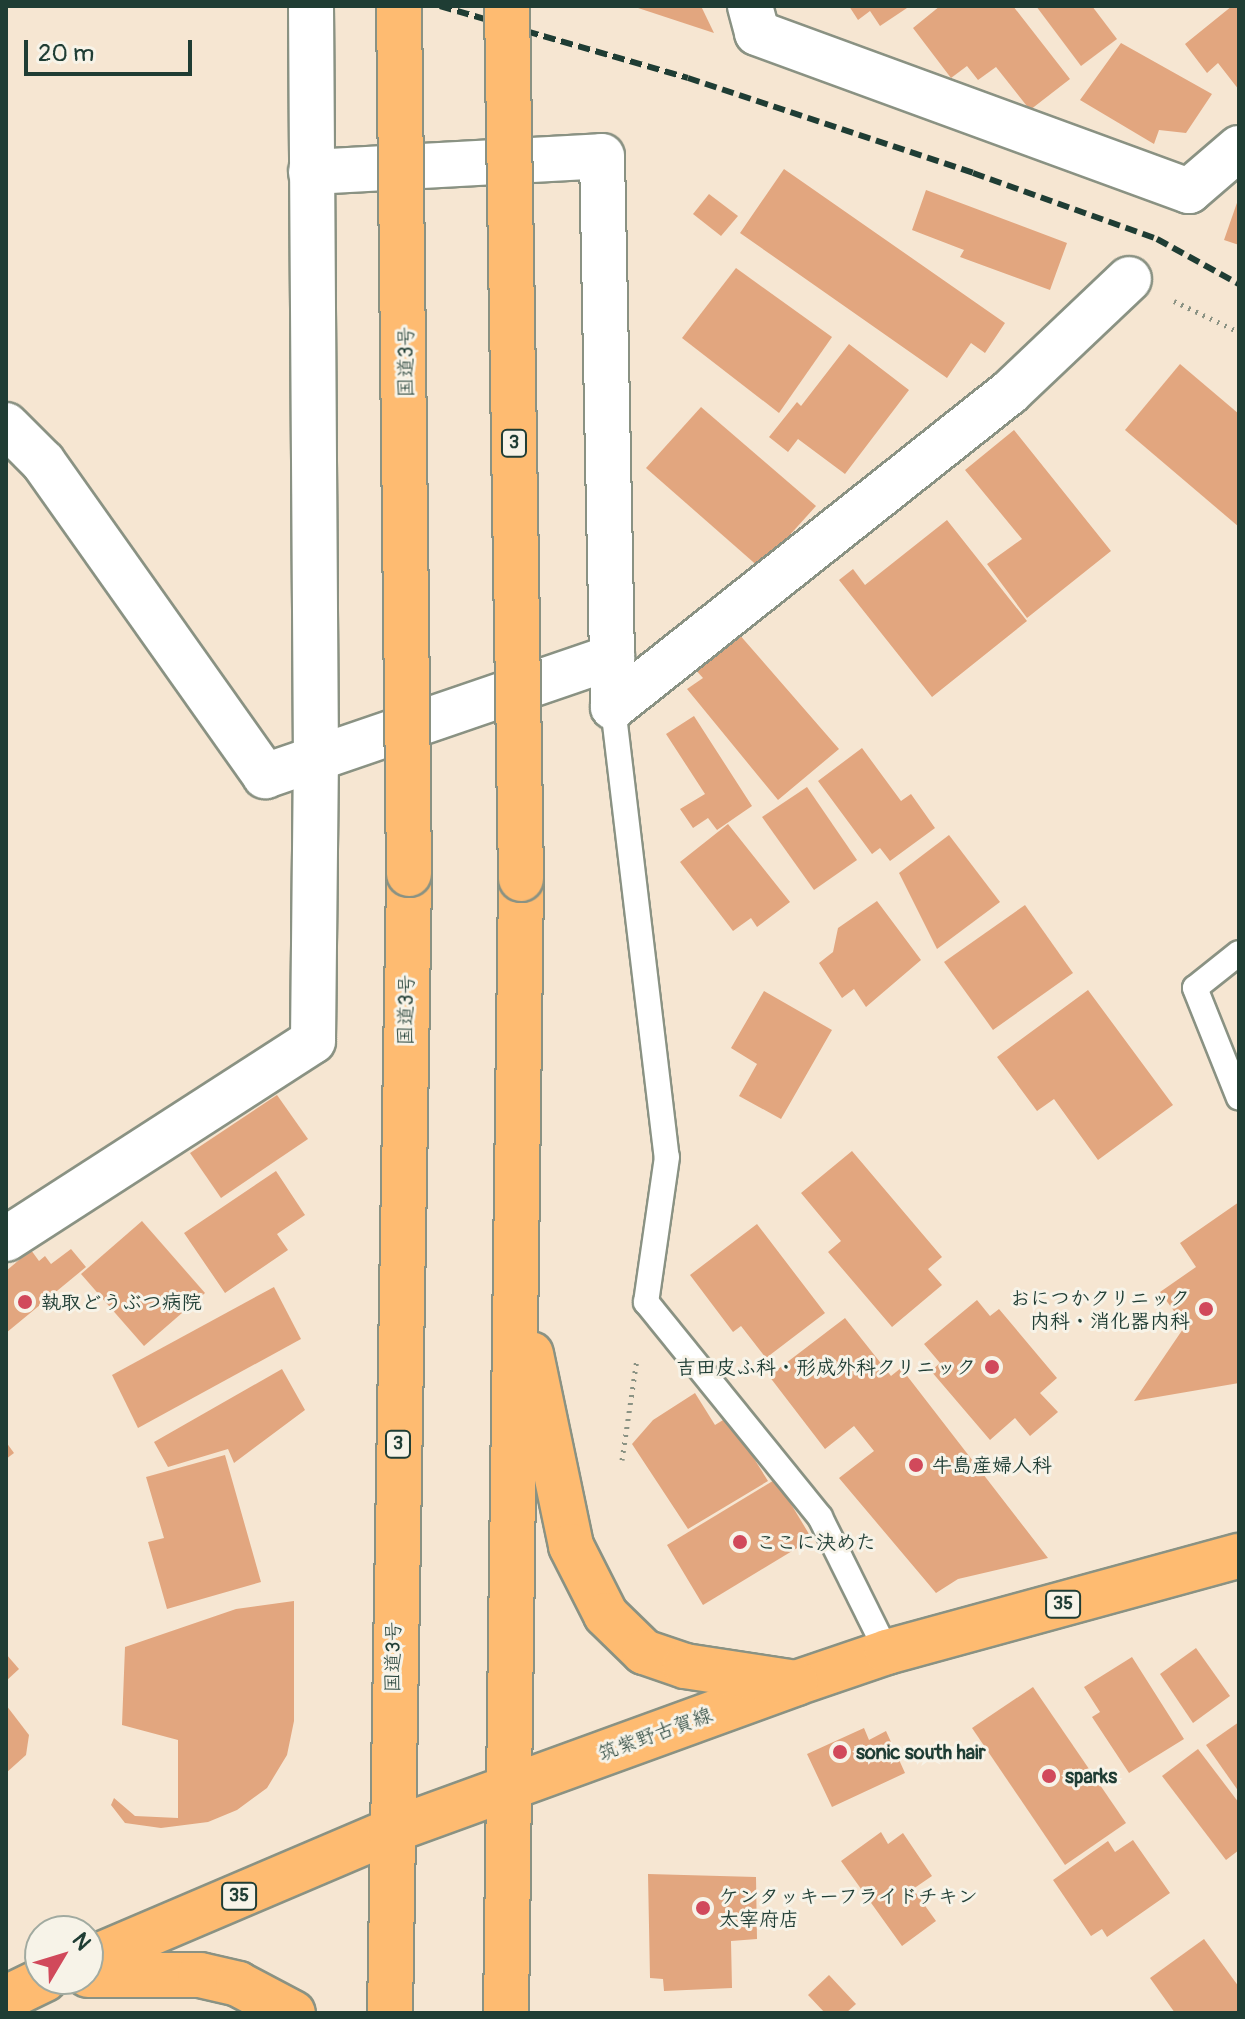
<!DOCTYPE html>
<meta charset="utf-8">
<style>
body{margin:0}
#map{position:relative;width:1245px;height:2019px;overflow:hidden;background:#f6e6d2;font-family:Pangolin,"Klee One",sans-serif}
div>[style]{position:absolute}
.building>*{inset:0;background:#e2a67f}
.path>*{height:5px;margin-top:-2.5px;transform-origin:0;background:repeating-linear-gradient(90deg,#8a9283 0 2px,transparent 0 8px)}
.roads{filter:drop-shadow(2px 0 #8a9283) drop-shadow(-2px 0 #8a9283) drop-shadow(0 2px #8a9283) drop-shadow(0 -2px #8a9283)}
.service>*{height:24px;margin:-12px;padding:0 12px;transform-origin:12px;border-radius:12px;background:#fff}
.minor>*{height:44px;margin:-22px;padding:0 22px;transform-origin:22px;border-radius:22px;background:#fff}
.primary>*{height:44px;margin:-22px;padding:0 22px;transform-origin:22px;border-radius:22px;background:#febb71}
.trunk>*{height:44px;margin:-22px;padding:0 22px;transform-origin:22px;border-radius:22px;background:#febb71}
.rail>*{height:6px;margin-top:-3px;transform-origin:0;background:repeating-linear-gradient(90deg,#1f3d34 0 12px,transparent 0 18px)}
.bridges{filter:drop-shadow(2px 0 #8a9283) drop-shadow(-2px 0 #8a9283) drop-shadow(0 2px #8a9283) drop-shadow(0 -2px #8a9283)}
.trunk-bridge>*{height:44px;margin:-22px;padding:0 22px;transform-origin:22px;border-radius:22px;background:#febb71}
.dots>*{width:22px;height:22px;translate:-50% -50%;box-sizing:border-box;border:4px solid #f7f3e8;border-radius:50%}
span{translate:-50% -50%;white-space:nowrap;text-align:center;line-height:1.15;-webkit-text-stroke:6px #f7f3e8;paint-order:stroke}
.shield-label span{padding:2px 6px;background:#f7f3e8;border:2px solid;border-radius:6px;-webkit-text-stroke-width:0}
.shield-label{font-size:18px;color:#1f3d34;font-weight:700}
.street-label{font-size:20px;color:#1f3d34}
.poi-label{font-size:20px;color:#1f3d34;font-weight:700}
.right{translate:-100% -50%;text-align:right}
.left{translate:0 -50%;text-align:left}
.frame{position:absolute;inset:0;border:8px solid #1f3d34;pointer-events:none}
.north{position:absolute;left:24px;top:1915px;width:80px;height:80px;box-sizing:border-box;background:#f7f3e8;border:2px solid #a1aaa0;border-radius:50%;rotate:52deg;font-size:22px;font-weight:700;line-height:32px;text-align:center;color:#1f3d34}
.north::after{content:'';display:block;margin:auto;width:28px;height:36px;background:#d1495b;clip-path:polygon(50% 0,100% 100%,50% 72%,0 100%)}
.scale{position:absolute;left:24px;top:40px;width:168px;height:36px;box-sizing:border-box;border:4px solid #1f3d34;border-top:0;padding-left:10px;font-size:24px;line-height:28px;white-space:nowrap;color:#1f3d34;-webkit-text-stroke:6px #f7f3e8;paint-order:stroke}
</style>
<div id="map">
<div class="building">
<i style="clip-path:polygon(635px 6px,701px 6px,714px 33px,635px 7px)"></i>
<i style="clip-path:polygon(849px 6px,910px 6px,880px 26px,870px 11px,858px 20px)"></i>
<i style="clip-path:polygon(940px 6px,1013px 6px,1070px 79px,1030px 110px,996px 67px,978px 80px,967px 66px,951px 78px,913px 28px)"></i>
<i style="clip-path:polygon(1036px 6px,1092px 6px,1117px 39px,1081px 66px)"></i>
<i style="clip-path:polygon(1232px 6px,1239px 6px,1239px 90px,1218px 63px,1207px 73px,1185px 44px)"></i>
<i style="clip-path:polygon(1121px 43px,1212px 94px,1186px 133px,1159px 130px,1154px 144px,1080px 100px)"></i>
<i style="clip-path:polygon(784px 169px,1005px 323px,985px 353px,971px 343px,947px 378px,740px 233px)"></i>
<i style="clip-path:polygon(926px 190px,1067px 243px,1050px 290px,960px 257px,964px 250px,912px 230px)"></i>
<i style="clip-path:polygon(709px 194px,738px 216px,721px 236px,693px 214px)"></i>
<i style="clip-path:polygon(1239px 197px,1239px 245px,1224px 240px)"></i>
<i style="clip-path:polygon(736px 268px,832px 337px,779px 413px,682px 338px)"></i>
<i style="clip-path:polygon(849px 344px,909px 390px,845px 474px,798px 439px,788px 452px,769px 437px,797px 402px,801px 406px)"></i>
<i style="clip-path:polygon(1180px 364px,1239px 414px,1239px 527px,1125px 430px)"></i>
<i style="clip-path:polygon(701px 407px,816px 506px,760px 568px,646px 468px)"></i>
<i style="clip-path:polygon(1014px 430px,1111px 551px,1027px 618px,987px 564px,1022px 539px,965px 470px)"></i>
<i style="clip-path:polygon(947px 520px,1027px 621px,932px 697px,839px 580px,853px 569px,865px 585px)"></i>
<i style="clip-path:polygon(738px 633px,839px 749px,778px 800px,687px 689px,703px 678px,694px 668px)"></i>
<i style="clip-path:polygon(694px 716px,752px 806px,717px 830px,708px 818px,693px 828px,680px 809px,705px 794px,666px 734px)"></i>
<i style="clip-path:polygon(862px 748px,901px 801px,911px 794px,935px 828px,890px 861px,880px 848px,872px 854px,818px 781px)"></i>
<i style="clip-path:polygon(807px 787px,857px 860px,814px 890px,762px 817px)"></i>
<i style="clip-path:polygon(728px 824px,790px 902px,757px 927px,751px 918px,733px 931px,680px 862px)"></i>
<i style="clip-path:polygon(949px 835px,1000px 902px,937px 949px,899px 873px)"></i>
<i style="clip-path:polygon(877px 901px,921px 960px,866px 1007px,854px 989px,842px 998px,819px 963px,833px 952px,838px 928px)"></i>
<i style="clip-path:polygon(1025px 905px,1073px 973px,993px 1030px,944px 962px)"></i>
<i style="clip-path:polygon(1088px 990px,1173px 1105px,1098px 1160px,1054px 1099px,1037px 1111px,997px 1057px)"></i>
<i style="clip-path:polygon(764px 991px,832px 1030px,781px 1119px,739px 1096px,757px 1064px,731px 1048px)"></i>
<i style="clip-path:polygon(277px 1095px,308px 1139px,221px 1198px,190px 1153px)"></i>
<i style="clip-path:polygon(852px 1151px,942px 1257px,928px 1269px,942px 1285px,892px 1327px,828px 1252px,841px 1241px,801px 1193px)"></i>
<i style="clip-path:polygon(276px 1171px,305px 1215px,277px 1234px,288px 1250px,225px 1293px,184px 1233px)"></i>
<i style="clip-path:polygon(1239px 1202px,1239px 1383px,1134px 1401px,1185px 1326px,1160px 1292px,1196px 1267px,1180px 1243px)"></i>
<i style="clip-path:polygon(142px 1221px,205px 1293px,144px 1346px,81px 1274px)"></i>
<i style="clip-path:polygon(757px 1224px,825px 1313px,766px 1358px,741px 1326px,733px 1332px,690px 1275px)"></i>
<i style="clip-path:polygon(71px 1249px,86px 1267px,6px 1333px,6px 1271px,31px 1250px,39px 1261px,45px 1256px,51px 1264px)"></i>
<i style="clip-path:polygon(274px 1287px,301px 1339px,138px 1428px,112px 1375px)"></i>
<i style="clip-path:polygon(977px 1300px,990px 1316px,999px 1309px,1057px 1378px,1040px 1393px,1058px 1412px,1030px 1436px,1015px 1418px,990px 1440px,931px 1371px,940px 1363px,924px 1344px)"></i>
<i style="clip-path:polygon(845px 1318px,891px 1376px,901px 1368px,1048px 1558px,958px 1579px,936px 1593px,839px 1478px,874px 1451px,854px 1426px,825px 1449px,769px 1376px)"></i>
<i style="clip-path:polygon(282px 1369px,305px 1410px,234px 1463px,228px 1449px,168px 1467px,154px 1442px)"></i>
<i style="clip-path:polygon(695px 1393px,715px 1425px,728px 1417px,768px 1481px,688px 1529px,632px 1444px,653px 1420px)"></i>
<i style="clip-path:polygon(6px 1442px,14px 1453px,6px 1459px)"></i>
<i style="clip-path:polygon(225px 1455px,261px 1582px,167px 1609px,148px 1542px,164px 1538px,146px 1477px)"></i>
<i style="clip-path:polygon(776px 1479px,812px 1539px,703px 1605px,667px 1545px)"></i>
<i style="clip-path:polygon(294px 1601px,294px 1721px,287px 1755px,267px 1788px,237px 1810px,208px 1822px,161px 1828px,125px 1823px,111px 1805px,114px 1798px,135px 1816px,178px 1818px,178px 1740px,122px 1725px,125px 1647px,236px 1609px)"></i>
<i style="clip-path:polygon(1196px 1648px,1230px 1696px,1193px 1723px,1160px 1674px)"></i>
<i style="clip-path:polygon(6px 1654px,19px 1669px,6px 1681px)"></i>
<i style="clip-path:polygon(1132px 1657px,1184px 1739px,1129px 1773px,1092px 1717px,1100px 1712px,1084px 1687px)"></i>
<i style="clip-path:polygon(1033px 1687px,1126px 1823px,1065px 1865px,972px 1728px)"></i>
<i style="clip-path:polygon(6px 1705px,29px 1735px,26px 1755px,6px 1773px)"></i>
<i style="clip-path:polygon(1239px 1722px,1239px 1792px,1206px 1745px)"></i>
<i style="clip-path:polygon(864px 1728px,869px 1740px,886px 1731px,905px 1773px,832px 1807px,807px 1754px)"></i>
<i style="clip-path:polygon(1198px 1749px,1239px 1803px,1239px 1850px,1226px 1860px,1162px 1776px)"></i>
<i style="clip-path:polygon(881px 1832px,888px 1844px,903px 1833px,932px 1876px,913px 1889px,936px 1921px,902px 1946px,841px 1861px)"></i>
<i style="clip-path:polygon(1133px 1840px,1170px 1893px,1107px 1937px,1102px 1929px,1091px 1936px,1053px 1880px,1108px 1841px,1115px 1852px)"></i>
<i style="clip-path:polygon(648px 1874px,756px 1877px,757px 1939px,731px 1941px,732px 1988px,664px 1991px,663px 1979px,650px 1978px)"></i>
<i style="clip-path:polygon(1204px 1939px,1239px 1987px,1239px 2013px,1175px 2013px,1150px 1978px)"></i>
<i style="clip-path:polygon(829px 1975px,856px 2004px,846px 2013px,825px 2013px,808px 1995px)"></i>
</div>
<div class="path">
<i style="left:1174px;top:301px;width:72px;rotate:25.5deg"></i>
<i style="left:622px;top:1460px;width:103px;rotate:-81.6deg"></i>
</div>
<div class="roads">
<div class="service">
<i style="left:613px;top:707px;width:453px;rotate:83.2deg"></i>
<i style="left:667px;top:1157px;width:147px;rotate:98.2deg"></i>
<i style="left:646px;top:1302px;width:277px;rotate:51deg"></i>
<i style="left:820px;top:1517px;width:151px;rotate:63.6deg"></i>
<i style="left:1239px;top:953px;width:56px;rotate:141.5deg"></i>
<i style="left:1195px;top:988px;width:118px;rotate:68.2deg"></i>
</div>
<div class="minor">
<i style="left:750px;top:6px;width:28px;rotate:75deg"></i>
<i style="left:757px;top:33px;width:460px;rotate:20.1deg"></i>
<i style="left:1189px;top:191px;width:66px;rotate:-40.7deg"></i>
<i style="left:311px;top:172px;width:291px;rotate:-3.1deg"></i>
<i style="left:602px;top:156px;width:551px;rotate:88.86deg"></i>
<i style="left:6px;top:425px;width:52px;rotate:45deg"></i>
<i style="left:43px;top:462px;width:385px;rotate:54.7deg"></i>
<i style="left:265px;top:776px;width:367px;rotate:-18.9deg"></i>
<i style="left:613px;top:707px;width:507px;rotate:-38.43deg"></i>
<i style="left:1010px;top:392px;width:164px;rotate:-43.5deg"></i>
<i style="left:6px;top:1239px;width:365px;rotate:-32.8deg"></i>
<i style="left:313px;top:1041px;width:281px;rotate:-89.4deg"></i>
<i style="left:316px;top:760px;width:754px;rotate:-90.38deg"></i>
</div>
<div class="primary">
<i style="left:88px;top:1960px;width:328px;rotate:-23.1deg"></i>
<i style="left:390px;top:1831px;width:432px;rotate:-20deg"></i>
<i style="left:796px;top:1683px;width:96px;rotate:-18.8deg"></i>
<i style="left:887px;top:1652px;width:365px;rotate:-15.3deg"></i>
<i style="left:6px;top:1998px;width:43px;rotate:-26deg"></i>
</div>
<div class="trunk">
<i style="left:531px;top:1354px;width:196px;rotate:78.2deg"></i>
<i style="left:571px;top:1546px;width:77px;rotate:63.1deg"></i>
<i style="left:606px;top:1615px;width:53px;rotate:44.2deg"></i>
<i style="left:644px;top:1652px;width:43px;rotate:18.9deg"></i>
<i style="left:685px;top:1666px;width:112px;rotate:8.7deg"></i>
<i style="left:88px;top:1975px;width:112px"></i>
<i style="left:200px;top:1975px;width:39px;rotate:13deg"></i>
<i style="left:238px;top:1984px;width:62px;rotate:27.8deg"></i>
<i style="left:390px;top:2013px;width:1139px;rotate:-89.04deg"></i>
<i style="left:506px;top:2013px;width:1134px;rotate:-89.24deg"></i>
</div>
</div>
<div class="rail">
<i style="left:440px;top:6px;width:258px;rotate:16.2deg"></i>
<i style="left:688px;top:78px;width:300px;rotate:18.4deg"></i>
<i style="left:973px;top:173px;width:195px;rotate:19.7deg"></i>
<i style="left:1157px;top:239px;width:94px;rotate:28.8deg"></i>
</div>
<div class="bridges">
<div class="trunk-bridge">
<i style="left:399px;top:6px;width:868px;rotate:89.34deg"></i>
<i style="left:507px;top:6px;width:873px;rotate:89.08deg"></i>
</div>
</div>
<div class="dots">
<i style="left:25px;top:1302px;background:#d1495b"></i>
<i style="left:1206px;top:1309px;background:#d1495b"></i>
<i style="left:992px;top:1367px;background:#d1495b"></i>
<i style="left:916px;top:1465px;background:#d1495b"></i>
<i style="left:740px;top:1542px;background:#d1495b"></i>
<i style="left:840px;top:1752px;background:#d1495b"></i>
<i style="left:1049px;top:1776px;background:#d1495b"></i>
<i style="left:703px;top:1908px;background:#d1495b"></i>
</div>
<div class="shield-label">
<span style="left:514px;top:443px">3</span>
<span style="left:398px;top:1444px">3</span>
<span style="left:1063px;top:1604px">35</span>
<span style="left:239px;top:1896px">35</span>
</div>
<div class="street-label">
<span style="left:406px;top:362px;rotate:-90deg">国道3号</span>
<span style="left:406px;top:1010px;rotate:-89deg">国道3号</span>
<span style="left:393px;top:1657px;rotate:-89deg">国道3号</span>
<span style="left:655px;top:1734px;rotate:-20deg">筑紫野古賀線</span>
</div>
<div class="poi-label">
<span class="right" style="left:1190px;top:1310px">おにつかクリニック<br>内科・消化器内科</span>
<span class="left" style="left:41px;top:1302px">執取どうぶつ病院</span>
<span class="right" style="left:976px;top:1367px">吉田皮ふ科・形成外科クリニック</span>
<span class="left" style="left:932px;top:1465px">牛島産婦人科</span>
<span class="left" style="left:756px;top:1542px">ここに決めた</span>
<span class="left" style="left:856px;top:1752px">sonic south hair</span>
<span class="left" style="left:1065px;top:1776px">sparks</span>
<span class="left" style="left:719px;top:1908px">ケンタッキーフライドチキン<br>太宰府店</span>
</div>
<div class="frame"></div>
<div class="north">N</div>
<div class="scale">20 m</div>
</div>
